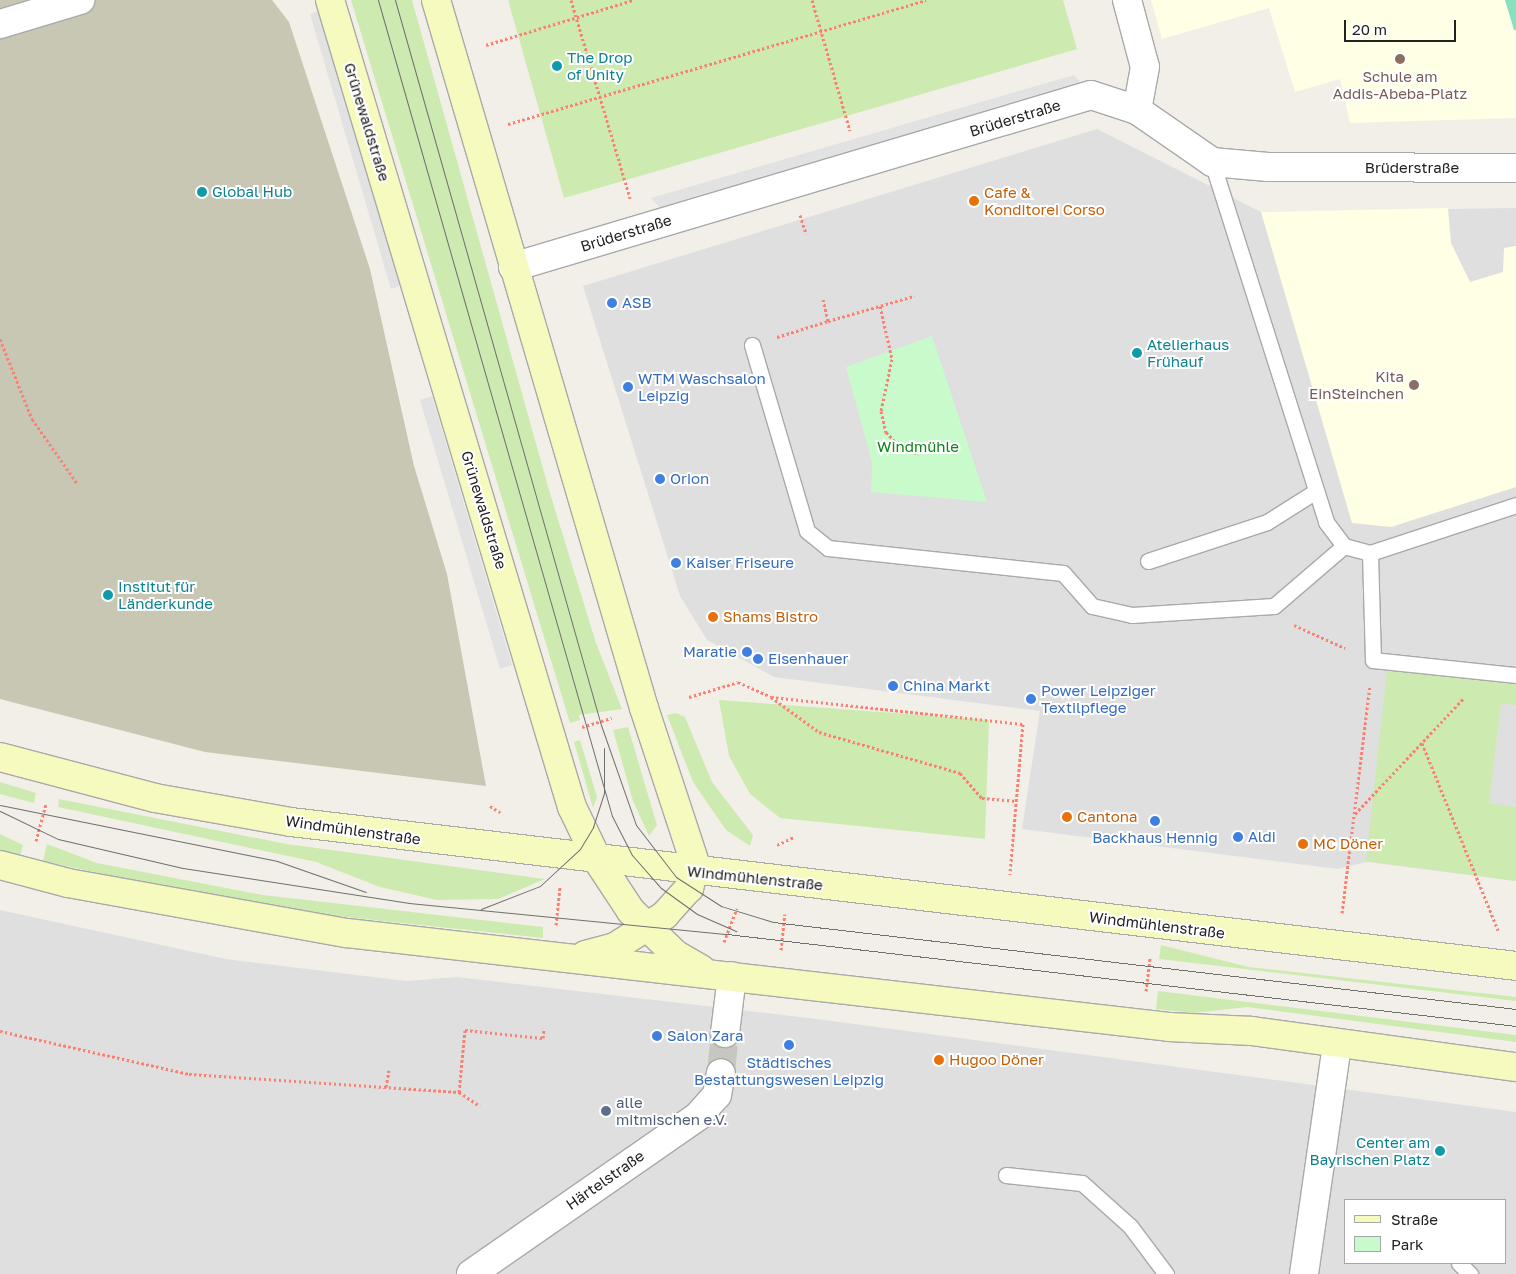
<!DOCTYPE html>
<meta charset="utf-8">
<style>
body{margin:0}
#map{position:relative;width:1516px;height:1274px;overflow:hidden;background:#f2efe9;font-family:"Golos Text",sans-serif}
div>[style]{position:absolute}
.residential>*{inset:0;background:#e0dfdf}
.education>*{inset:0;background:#ffffe5}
.construction>*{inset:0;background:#c7c7b4}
.grass>*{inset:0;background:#cdebb0}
.park>*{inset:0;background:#c8facc}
.pitch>*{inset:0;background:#88e0be}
.parking>*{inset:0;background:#e2e2e2}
.street-tunnel>*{height:28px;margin-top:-14px;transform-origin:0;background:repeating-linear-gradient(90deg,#c8c6c1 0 28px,transparent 0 42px)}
.path>*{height:3px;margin-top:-1.5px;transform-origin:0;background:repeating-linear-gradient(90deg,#fa8072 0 2.5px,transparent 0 5px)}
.roads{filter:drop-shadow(1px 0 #a9a9a9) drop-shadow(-1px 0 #a9a9a9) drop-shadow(0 1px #a9a9a9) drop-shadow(0 -1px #a9a9a9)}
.lane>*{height:15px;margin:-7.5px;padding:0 7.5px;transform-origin:7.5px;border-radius:7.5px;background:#fff}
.street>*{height:28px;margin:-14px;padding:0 14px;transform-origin:14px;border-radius:14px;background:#fff}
.secondary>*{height:28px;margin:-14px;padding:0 14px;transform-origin:14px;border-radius:14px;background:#f7fabf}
.tram>*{height:1px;margin:-0.5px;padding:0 0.5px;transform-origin:0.5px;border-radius:0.5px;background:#707070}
.dots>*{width:14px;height:14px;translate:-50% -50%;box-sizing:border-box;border:2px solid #fff;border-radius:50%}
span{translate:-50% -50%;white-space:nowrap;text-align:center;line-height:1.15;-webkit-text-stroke:4px #fff;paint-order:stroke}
.culture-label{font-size:15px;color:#0d838f}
.left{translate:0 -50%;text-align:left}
.right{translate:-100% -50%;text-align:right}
.education-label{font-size:15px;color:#785e54}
.street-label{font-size:15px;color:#222}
.food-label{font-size:15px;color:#c56008}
.shop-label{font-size:15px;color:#366cbe}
.park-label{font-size:15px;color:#0c8416}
.service-label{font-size:15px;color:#4e5e75}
.legend{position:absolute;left:1344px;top:1199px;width:162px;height:65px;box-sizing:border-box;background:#fff;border:1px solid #a7a7a7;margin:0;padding:6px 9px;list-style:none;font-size:15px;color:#222}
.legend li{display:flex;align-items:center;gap:10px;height:25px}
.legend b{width:25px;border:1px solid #a7a7a7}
.scale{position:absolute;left:1344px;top:20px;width:112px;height:22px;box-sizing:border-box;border:2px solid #222;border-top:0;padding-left:6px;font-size:15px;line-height:18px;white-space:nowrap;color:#222;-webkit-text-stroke:4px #fff;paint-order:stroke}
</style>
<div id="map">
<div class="residential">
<i style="clip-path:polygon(1097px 129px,1261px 212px,1516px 208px,1516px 881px,1367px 862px,1338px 869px,1022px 829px,1040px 711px,774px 677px,707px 640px,680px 596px,583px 286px)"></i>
<i style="clip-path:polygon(evenodd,0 910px,226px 959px,406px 981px,457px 977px,817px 1019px,1516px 1112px,1516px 1274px,0 1274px,0 910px,1345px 1200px,1505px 1200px,1505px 1263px,1345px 1263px,1345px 1200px)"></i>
</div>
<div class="education">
<i style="clip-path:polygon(1151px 0,1516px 0,1516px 118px,1350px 123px,1340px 79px,1295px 92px,1269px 8px,1162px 39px)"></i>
<i style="clip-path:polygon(1448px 208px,1451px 243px,1470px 282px,1503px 272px,1504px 248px,1516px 246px,1516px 487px,1391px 527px,1352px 523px,1261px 212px)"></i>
</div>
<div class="construction">
<i style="clip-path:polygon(0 0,272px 0,289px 22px,370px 269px,414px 466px,447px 574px,486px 786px,205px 752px,0 699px)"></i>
</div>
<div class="grass">
<i style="clip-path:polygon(351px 0,412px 0,549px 490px,596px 643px,622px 709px,579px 715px,580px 720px,570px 723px)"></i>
<i style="clip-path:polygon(508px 0,1063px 0,1077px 49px,564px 198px)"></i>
<i style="clip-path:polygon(1387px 671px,1516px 683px,1516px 705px,1501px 703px,1489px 803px,1516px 807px,1516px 881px,1366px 861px)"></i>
<i style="clip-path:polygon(719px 700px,989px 720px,985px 839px,780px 818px,750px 794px,729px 756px)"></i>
<i style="clip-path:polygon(676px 713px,685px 717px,712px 782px,753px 835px,750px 846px,726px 830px,693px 782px,667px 715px)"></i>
<i style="clip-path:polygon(628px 727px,657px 825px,649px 836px,633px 801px,613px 730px)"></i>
<i style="clip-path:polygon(580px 740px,597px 797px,593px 808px,574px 742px)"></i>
<i style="clip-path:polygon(0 782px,36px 793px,34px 803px,0 794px)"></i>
<i style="clip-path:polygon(59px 799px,287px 844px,545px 879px,498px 899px,437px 900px,380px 887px,316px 862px,58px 807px)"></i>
<i style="clip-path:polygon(0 834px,23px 845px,20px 857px,0 851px)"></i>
<i style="clip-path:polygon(47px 844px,97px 863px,263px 895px,543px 927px,543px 938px,327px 915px,167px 888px,43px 861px)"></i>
<i style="clip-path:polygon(1161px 945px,1249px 967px,1516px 997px,1516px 1001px,1159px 959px)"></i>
<i style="clip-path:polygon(1158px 991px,1516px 1035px,1516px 1042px,1247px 1007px,1193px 1013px,1156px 1009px)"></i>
</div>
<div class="park">
<i style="clip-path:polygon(932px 336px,987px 502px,871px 492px,872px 462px,846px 367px)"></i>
</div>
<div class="pitch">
<i style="clip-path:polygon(1505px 0,1516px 0,1516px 30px,1514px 30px)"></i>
</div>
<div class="parking">
<i style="clip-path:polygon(321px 10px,402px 285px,391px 289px,310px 14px)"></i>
<i style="clip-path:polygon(1074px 75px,1091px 95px,670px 219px,651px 198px)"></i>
<i style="clip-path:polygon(432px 396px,512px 665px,500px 669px,420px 400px)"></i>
</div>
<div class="street-tunnel">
<i style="left:721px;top:1073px;width:40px;rotate:-84.3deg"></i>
</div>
<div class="path">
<i style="left:571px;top:0;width:207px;rotate:73.4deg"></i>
<i style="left:812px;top:0;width:136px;rotate:73.8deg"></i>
<i style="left:486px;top:45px;width:154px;rotate:-17deg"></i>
<i style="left:508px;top:124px;width:436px;rotate:-16.5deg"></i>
<i style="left:800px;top:215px;width:20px;rotate:72deg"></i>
<i style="left:880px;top:306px;width:54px;rotate:77.2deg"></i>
<i style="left:892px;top:359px;width:53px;rotate:101.9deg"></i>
<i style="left:881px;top:411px;width:22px;rotate:77deg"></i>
<i style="left:886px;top:432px;width:21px;rotate:47deg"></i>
<i style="left:900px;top:447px;width:20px;rotate:20deg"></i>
<i style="left:828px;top:321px;width:90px;rotate:-16.2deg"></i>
<i style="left:777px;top:337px;width:53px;rotate:-17.4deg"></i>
<i style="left:828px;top:321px;width:22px;rotate:-103deg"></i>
<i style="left:0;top:339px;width:86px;rotate:68.2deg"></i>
<i style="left:32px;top:419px;width:78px;rotate:54.9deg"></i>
<i style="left:1294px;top:625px;width:56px;rotate:24.3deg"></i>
<i style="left:689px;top:697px;width:51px;rotate:-17deg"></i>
<i style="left:738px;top:682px;width:36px;rotate:24deg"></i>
<i style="left:771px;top:697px;width:59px;rotate:36.1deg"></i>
<i style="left:819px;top:732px;width:147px;rotate:16.2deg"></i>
<i style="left:960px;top:773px;width:33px;rotate:49deg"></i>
<i style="left:982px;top:798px;width:35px;rotate:5deg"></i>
<i style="left:771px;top:697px;width:253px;rotate:6.1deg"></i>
<i style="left:1023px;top:724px;width:151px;rotate:95deg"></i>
<i style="left:582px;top:727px;width:31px;rotate:-17deg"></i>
<i style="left:1422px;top:743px;width:202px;rotate:67.9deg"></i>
<i style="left:490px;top:806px;width:12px;rotate:31deg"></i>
<i style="left:1355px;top:814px;width:159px;rotate:-46.8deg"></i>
<i style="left:36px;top:841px;width:38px;rotate:-75deg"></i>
<i style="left:777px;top:845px;width:19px;rotate:-25deg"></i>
<i style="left:1342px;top:913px;width:229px;rotate:-83deg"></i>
<i style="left:556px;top:925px;width:39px;rotate:-84deg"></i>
<i style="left:724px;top:942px;width:36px;rotate:-69deg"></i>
<i style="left:781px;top:950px;width:36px;rotate:-84deg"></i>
<i style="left:1146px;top:991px;width:34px;rotate:-83deg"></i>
<i style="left:0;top:1031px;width:194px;rotate:12.8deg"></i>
<i style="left:189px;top:1074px;width:271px;rotate:3.8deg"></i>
<i style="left:459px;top:1092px;width:25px;rotate:34deg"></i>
<i style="left:386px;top:1087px;width:17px;rotate:-80deg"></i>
<i style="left:459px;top:1092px;width:62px;rotate:-84.5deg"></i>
<i style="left:465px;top:1030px;width:78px;rotate:5.9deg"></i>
<i style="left:543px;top:1038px;width:9px;rotate:-84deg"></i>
</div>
<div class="roads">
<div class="lane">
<i style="left:1212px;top:162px;width:378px;rotate:72.4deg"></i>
<i style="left:1326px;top:522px;width:30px;rotate:53deg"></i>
<i style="left:1344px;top:546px;width:27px;rotate:15deg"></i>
<i style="left:1370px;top:553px;width:154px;rotate:-18.2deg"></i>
<i style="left:752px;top:345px;width:194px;rotate:73.5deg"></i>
<i style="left:807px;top:531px;width:27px;rotate:39deg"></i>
<i style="left:828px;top:548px;width:236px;rotate:6.1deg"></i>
<i style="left:1063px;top:573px;width:44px;rotate:48.7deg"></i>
<i style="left:1092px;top:606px;width:41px;rotate:12.7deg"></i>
<i style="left:1132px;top:615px;width:142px;rotate:-3.6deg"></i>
<i style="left:1274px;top:606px;width:92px;rotate:-40.6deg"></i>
<i style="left:1370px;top:553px;width:107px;rotate:88.4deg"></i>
<i style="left:1373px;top:660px;width:144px;rotate:6deg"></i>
<i style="left:1148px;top:561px;width:125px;rotate:-18.1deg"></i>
<i style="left:1267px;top:522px;width:58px;rotate:-32.3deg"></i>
<i style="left:1006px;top:1175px;width:76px;rotate:6deg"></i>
<i style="left:1082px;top:1183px;width:64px;rotate:41.9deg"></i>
<i style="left:1130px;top:1226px;width:60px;rotate:53.1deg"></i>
<i style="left:1459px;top:1263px;width:16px;rotate:45deg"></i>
</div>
<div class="street">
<i style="left:1127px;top:0;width:69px;rotate:75deg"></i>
<i style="left:1145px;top:67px;width:44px;rotate:100.5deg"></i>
<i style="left:0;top:24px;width:84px;rotate:-16.7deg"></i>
<i style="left:513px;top:267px;width:603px;rotate:-16.57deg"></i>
<i style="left:1091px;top:95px;width:48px;rotate:18.1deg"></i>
<i style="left:1137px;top:110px;width:91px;rotate:34.7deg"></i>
<i style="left:1212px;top:162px;width:56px;rotate:5.1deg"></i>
<i style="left:1268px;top:167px;width:248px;rotate:0.2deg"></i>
<i style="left:725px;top:1033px;width:57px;rotate:-83deg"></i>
<i style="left:471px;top:1274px;width:277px;rotate:-34.8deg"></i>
<i style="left:698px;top:1116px;width:28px;rotate:-48deg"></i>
<i style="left:717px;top:1095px;width:22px;rotate:-80deg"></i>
<i style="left:1304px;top:1274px;width:232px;rotate:-81.8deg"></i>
</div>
<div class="secondary">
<i style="left:330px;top:0;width:843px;rotate:73.31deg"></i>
<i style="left:572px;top:807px;width:60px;rotate:64.3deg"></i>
<i style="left:598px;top:861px;width:60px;rotate:56.6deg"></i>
<i style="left:631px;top:911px;width:62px;rotate:44.3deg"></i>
<i style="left:675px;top:954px;width:30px;rotate:30deg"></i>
<i style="left:436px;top:0;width:738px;rotate:73.63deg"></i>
<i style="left:644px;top:708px;width:163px;rotate:71.8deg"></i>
<i style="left:695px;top:863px;width:26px;rotate:103deg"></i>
<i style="left:689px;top:888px;width:36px;rotate:132deg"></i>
<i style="left:665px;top:915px;width:59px;rotate:147.4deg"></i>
<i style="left:615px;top:947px;width:31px;rotate:165deg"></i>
<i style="left:0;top:757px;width:160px;rotate:14.8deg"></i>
<i style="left:155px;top:798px;width:138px;rotate:10deg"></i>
<i style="left:291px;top:822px;width:1233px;rotate:6.7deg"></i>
<i style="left:0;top:865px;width:70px;rotate:14.8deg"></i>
<i style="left:68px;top:883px;width:283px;rotate:10.2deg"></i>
<i style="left:347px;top:933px;width:827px;rotate:6.52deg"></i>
<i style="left:1169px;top:1027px;width:83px;rotate:2.8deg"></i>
<i style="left:1252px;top:1031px;width:266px;rotate:7.8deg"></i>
</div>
</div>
<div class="tram">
<i style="left:378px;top:0;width:849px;rotate:74deg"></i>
<i style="left:612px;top:816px;width:44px;rotate:62.9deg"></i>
<i style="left:632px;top:855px;width:44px;rotate:48.7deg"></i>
<i style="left:661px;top:888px;width:44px;rotate:35.8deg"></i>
<i style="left:697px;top:914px;width:43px;rotate:23.6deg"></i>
<i style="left:395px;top:0;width:754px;rotate:74.14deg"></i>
<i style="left:601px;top:725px;width:106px;rotate:70.7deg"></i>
<i style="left:636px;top:825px;width:66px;rotate:52.4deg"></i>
<i style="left:676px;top:877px;width:54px;rotate:32.8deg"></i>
<i style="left:721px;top:906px;width:54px;rotate:17.1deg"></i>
<i style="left:773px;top:922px;width:748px;rotate:6.68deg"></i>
<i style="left:0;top:805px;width:283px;rotate:11.4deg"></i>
<i style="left:277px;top:861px;width:94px;rotate:19.2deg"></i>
<i style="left:0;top:811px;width:64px;rotate:25.8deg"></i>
<i style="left:58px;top:839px;width:128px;rotate:13.1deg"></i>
<i style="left:183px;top:868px;width:229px;rotate:8.8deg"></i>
<i style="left:409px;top:903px;width:320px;rotate:5.6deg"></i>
<i style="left:727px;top:934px;width:794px;rotate:6.65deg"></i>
<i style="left:481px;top:909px;width:63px;rotate:-21.3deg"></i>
<i style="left:540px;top:886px;width:54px;rotate:-42.8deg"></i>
<i style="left:580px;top:849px;width:26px;rotate:-59deg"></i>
<i style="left:593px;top:827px;width:36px;rotate:-72deg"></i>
<i style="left:604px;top:793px;width:45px;rotate:-90deg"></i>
</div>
<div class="dots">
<i style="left:1400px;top:59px;background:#8d6e63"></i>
<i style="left:557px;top:66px;background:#0f9aa8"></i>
<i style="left:202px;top:192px;background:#0f9aa8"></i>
<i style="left:974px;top:201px;background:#e8710a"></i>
<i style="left:612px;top:303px;background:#3f7fe0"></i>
<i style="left:1137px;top:353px;background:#0f9aa8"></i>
<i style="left:1414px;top:385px;background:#8d6e63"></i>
<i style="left:628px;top:387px;background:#3f7fe0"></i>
<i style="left:660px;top:479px;background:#3f7fe0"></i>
<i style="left:676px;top:563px;background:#3f7fe0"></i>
<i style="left:108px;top:595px;background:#0f9aa8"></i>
<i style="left:713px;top:617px;background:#e8710a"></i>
<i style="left:747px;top:652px;background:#3f7fe0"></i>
<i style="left:758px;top:659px;background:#3f7fe0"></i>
<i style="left:893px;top:686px;background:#3f7fe0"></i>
<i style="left:1031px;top:699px;background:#3f7fe0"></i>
<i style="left:1067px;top:817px;background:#e8710a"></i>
<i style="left:1155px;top:821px;background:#3f7fe0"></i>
<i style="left:1238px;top:837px;background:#3f7fe0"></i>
<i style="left:1303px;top:844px;background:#e8710a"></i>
<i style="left:657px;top:1036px;background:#3f7fe0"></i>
<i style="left:789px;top:1045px;background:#3f7fe0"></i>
<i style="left:939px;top:1060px;background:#e8710a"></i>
<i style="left:606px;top:1111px;background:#5c6f8a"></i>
<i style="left:1440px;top:1151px;background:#0f9aa8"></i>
</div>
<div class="culture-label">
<span class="left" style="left:567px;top:66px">The Drop<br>of Unity</span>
<span class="left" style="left:212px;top:192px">Global Hub</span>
<span class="left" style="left:1147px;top:353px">Atelierhaus<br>Frühauf</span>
<span class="left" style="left:118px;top:595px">Institut für<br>Länderkunde</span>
<span class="right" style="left:1430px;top:1151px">Center am<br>Bayrischen Platz</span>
</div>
<div class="education-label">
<span style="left:1400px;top:85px">Schule am<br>Addis-Abeba-Platz</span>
<span class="right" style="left:1404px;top:385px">Kita<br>EinSteinchen</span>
</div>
<div class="street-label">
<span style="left:1015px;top:118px;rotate:-17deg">Brüderstraße</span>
<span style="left:367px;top:122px;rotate:73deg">Grünewaldstraße</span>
<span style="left:1412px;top:168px">Brüderstraße</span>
<span style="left:626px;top:233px;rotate:-17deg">Brüderstraße</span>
<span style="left:484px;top:510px;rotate:73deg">Grünewaldstraße</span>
<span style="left:353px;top:830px;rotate:8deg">Windmühlenstraße</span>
<span style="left:755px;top:878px;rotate:6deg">Windmühlenstraße</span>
<span style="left:1157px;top:925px;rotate:7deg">Windmühlenstraße</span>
<span style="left:605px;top:1180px;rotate:-35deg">Härtelstraße</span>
</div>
<div class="food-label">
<span class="left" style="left:984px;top:201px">Cafe &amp;<br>Konditorei Corso</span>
<span class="left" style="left:723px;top:617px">Shams Bistro</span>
<span class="left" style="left:1077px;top:817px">Cantona</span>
<span class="left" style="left:1313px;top:844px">MC Döner</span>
<span class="left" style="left:949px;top:1060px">Hugoo Döner</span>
</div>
<div class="shop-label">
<span class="left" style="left:622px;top:303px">ASB</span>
<span class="left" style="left:638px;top:387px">WTM Waschsalon<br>Leipzig</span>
<span class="left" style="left:670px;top:479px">Orion</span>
<span class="left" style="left:686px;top:563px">Kaiser Friseure</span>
<span class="right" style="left:737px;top:652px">Maratie</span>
<span class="left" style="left:768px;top:659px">Eisenhauer</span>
<span class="left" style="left:903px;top:686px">China Markt</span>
<span class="left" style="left:1041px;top:699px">Power Leipziger<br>Textilpflege</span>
<span class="left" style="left:1248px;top:837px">Aldi</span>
<span style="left:1155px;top:838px">Backhaus Hennig</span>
<span class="left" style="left:667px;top:1036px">Salon Zara</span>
<span style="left:789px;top:1071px">Städtisches<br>Bestattungswesen Leipzig</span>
</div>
<div class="park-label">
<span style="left:918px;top:447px">Windmühle</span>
</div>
<div class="service-label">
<span class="left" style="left:616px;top:1111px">alle<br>mitmischen e.V.</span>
</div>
<ul class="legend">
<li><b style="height:6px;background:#f7fabf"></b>Straße</li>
<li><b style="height:14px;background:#c8facc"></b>Park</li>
</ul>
<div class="scale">20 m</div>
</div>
